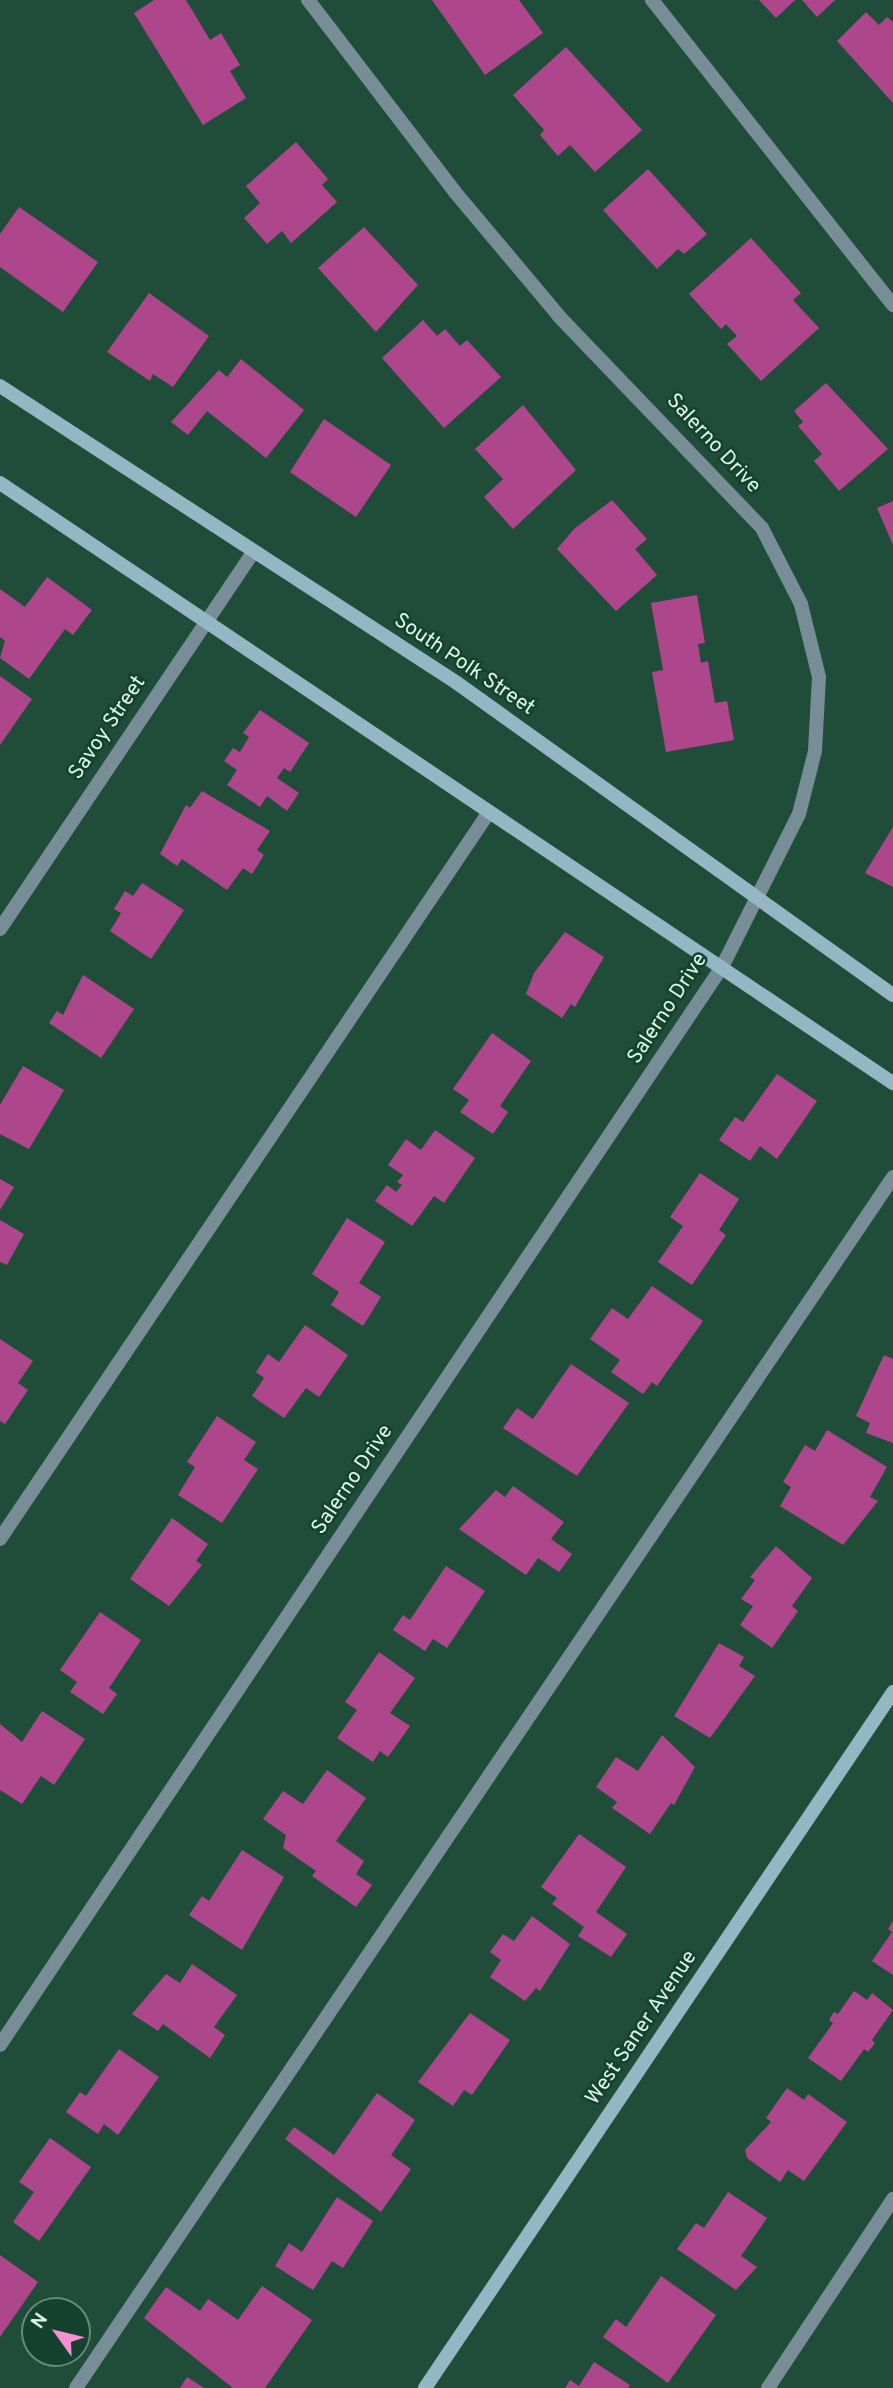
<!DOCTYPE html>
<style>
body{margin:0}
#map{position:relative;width:893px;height:2388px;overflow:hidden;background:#204d39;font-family:Overpass,sans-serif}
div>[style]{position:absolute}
.building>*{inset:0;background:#ae468c}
.lane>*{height:14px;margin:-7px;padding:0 7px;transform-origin:7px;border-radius:7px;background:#788e96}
.street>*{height:14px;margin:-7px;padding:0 7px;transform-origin:7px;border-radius:7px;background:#788e96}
.secondary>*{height:14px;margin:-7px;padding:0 7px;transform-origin:7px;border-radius:7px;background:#95b7c4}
span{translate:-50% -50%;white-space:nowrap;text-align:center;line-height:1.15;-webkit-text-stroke:5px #14422e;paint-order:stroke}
.street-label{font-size:21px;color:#def6e9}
.north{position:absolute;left:21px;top:2297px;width:70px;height:70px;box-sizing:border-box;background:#14422e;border:2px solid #658a79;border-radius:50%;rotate:304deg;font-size:19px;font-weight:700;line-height:28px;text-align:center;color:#def6e9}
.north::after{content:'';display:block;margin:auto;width:24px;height:32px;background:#f590d1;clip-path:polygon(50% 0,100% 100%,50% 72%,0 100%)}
</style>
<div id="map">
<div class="building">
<i style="clip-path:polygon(154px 0,186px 0,210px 40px,221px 33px,240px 65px,230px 71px,246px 98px,203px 125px,134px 13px)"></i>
<i style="clip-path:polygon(432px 0,519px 0,543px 33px,485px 75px)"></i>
<i style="clip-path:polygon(759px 0,795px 0,776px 18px)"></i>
<i style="clip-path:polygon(802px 0,835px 0,817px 17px)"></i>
<i style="clip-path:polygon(866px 12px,879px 25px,887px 17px,893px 22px,893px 103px,837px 41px)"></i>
<i style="clip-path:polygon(566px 47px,642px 130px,595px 172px,570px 145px,558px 156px,540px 135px,544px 130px,513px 95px)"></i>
<i style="clip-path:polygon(296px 142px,328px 179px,322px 185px,337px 202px,291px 243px,282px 231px,267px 244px,244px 218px,260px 203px,246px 186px)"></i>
<i style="clip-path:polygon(648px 169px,707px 234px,684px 254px,678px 249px,657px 269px,603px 210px)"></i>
<i style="clip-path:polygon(19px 207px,98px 262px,63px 312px,0 267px,0 234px)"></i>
<i style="clip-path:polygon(364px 227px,418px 285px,376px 332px,318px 268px)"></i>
<i style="clip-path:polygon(751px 238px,801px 293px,793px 300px,819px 328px,761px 381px,727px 344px,737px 336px,726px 324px,721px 329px,689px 294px)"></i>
<i style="clip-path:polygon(149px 293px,209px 336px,173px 387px,153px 374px,150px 381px,107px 352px)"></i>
<i style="clip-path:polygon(423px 320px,437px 336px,445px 329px,460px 346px,467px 340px,501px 377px,444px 428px,382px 358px)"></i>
<i style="clip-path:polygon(241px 359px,304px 410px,266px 458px,207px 411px,188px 435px,171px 422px,219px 370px,227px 377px)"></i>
<i style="clip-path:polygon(826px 383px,888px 449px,839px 491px,814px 461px,822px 454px,798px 426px,803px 422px,794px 411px)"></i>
<i style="clip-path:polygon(523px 405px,576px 470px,513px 529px,484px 497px,503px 479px,475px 449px)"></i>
<i style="clip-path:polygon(324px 419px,391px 465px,356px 517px,290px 472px)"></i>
<i style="clip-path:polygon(612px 500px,647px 539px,635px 549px,657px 575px,616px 611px,557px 549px,574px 529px)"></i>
<i style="clip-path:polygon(893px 501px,893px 545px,877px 508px)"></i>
<i style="clip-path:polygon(47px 577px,92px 610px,73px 635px,65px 629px,29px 679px,0 658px,5px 641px,0 637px,0 589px,25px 607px)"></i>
<i style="clip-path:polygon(697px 595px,705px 643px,698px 644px,701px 663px,708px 661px,715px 703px,727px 701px,734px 740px,666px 752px,652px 672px,663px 670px,651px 603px)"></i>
<i style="clip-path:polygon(0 676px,32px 699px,0 745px)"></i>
<i style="clip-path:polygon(260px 710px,309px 743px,290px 772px,284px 768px,277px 778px,299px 793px,287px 811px,267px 796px,260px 807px,227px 785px,237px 770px,224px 761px,233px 748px,240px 752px,249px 737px,243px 733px)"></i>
<i style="clip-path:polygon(202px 791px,270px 831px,257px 850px,264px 855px,252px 874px,243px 868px,227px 890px,182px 859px,177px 866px,160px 854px,186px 805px,190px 808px)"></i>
<i style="clip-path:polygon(893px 827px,893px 887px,865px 873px)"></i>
<i style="clip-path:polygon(142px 883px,184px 910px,151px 959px,110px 931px,121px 913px,114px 909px,125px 891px,133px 896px)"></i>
<i style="clip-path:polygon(565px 932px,604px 957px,575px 1007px,571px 1004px,562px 1018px,526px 994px,534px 973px)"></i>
<i style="clip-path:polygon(83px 975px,134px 1009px,101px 1058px,49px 1023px,57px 1011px,63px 1015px)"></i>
<i style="clip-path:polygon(492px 1033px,531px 1061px,500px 1106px,508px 1112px,493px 1134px,460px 1112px,469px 1100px,453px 1089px)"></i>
<i style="clip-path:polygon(23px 1066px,64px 1090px,29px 1149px,0 1134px,0 1105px)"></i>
<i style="clip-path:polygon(777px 1074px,817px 1101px,777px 1159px,760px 1146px,750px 1161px,719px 1140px,735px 1117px,743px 1122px)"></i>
<i style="clip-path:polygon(435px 1130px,475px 1158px,444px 1203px,434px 1196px,412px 1226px,375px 1201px,387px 1185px,396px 1192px,402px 1185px,397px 1182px,403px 1175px,388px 1165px,406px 1139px,421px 1150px)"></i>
<i style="clip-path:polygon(700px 1173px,739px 1199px,719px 1230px,726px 1235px,692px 1285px,658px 1262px,683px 1226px,670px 1217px)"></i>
<i style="clip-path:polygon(0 1179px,14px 1187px,0 1210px)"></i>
<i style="clip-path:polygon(347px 1218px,385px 1242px,359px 1283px,381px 1297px,363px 1326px,331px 1305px,339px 1292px,312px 1274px)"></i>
<i style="clip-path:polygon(0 1220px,24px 1234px,7px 1265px,0 1262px)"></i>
<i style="clip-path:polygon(652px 1286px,703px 1321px,657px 1386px,652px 1382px,643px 1394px,611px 1372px,620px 1360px,590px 1339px,612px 1308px,628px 1319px)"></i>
<i style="clip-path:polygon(305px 1325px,348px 1355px,319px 1397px,306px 1388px,284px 1418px,252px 1396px,264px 1378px,256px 1372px,268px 1354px,279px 1362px)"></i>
<i style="clip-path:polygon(0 1339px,33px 1361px,18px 1383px,28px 1390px,5px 1424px,0 1421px)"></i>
<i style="clip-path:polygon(884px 1355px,893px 1359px,893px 1443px,866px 1433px,870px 1423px,856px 1416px)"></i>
<i style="clip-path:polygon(571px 1364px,629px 1403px,577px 1476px,503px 1428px,517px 1408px,533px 1419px)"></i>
<i style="clip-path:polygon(217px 1416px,256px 1442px,244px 1460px,258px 1469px,222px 1523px,178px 1495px,195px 1467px,187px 1462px)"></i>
<i style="clip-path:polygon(827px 1430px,887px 1467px,870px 1497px,878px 1501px,843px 1545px,780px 1506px,791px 1487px,783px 1482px,805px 1445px,815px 1451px)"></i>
<i style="clip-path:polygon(513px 1486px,564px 1522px,551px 1539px,572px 1554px,559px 1572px,538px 1558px,526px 1575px,459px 1529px,496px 1490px,505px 1497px)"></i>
<i style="clip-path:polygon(172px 1518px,208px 1544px,196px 1561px,202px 1565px,169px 1606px,130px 1579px)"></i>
<i style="clip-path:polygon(776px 1546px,812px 1578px,792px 1606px,798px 1611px,772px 1648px,740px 1625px,753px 1606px,741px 1599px,755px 1580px,750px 1577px)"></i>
<i style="clip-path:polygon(446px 1566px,485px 1591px,447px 1648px,433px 1639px,425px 1651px,393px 1630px,403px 1615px,410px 1620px)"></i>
<i style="clip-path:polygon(100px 1612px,141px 1640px,109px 1688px,117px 1694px,103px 1714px,70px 1692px,77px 1682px,60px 1670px)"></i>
<i style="clip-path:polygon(719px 1643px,744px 1657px,739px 1666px,755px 1676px,710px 1738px,674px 1716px)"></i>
<i style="clip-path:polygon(379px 1652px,415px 1678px,390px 1713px,410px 1726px,388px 1757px,380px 1751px,373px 1762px,337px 1738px,357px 1710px,345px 1702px)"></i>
<i style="clip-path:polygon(42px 1711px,85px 1739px,54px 1785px,41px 1776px,22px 1804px,0 1790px,0 1724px,22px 1742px)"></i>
<i style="clip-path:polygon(662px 1735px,695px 1767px,674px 1805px,671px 1803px,650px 1834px,612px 1808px,617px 1802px,596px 1787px,616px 1757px,638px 1771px)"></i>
<i style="clip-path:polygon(327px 1770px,366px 1798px,336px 1841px,364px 1861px,356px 1874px,372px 1885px,356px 1907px,312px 1876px,316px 1871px,283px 1848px,286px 1835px,263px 1819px,283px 1791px,303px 1804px)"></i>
<i style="clip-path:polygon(579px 1834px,626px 1867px,596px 1912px,627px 1934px,611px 1957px,578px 1936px,584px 1927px,552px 1904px,557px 1898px,541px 1887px)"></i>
<i style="clip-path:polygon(242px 1850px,284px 1877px,242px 1950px,189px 1915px,202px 1896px,209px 1901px)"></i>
<i style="clip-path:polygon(532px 1916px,570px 1944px,540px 1991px,536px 1988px,525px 2001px,490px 1977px,501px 1960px,490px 1952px,503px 1934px,514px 1941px)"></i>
<i style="clip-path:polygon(893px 1921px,893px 1975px,872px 1961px,892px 1932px,888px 1929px)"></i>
<i style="clip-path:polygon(192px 1964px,237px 1995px,214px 2027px,225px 2035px,210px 2058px,163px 2024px,158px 2031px,132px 2014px,166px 1974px,180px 1983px)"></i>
<i style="clip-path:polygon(854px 1991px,867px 2000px,872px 1993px,893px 2010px,872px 2040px,875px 2043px,868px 2052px,864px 2049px,841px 2081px,808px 2058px,833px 2023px,829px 2020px,834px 2012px,838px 2014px)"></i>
<i style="clip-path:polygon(470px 2013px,510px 2040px,472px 2095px,464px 2090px,453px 2106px,418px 2082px)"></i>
<i style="clip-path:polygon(119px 2049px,159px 2077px,118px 2135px,104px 2124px,98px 2134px,66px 2112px,80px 2092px,86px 2096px)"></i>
<i style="clip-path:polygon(787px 2088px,804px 2100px,808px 2094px,847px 2122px,804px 2181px,788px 2170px,780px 2182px,747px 2158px,745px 2150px,771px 2122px,766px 2118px)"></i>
<i style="clip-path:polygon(377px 2093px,415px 2120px,391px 2155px,411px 2169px,381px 2212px,285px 2139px,294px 2127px,334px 2155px)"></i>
<i style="clip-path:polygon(50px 2138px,91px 2167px,39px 2241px,13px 2222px,34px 2192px,19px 2182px)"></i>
<i style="clip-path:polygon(728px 2192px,767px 2218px,741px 2256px,757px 2267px,736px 2290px,677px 2249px,696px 2223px,704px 2228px)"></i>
<i style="clip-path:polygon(337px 2197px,373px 2221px,343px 2268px,332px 2261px,313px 2290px,275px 2266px,289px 2243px,302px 2252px)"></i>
<i style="clip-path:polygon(0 2255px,38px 2282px,0 2337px)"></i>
<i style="clip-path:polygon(661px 2276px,716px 2315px,668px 2383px,603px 2337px,616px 2319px,626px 2327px)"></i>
<i style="clip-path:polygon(262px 2286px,312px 2320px,265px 2388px,233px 2388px,144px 2318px,166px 2287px,200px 2311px,208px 2299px,238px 2320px)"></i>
<i style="clip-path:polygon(594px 2362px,630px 2385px,628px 2388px,565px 2388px,570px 2380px,579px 2386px)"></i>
<i style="clip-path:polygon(187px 2377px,204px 2388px,180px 2388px)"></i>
</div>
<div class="lane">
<i style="left:652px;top:0;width:389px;rotate:51.7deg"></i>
<i style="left:0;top:1539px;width:876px;rotate:-56.07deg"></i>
<i style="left:76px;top:2388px;width:1461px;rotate:-55.99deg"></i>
<i style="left:768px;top:2388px;width:227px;rotate:-56.5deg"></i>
</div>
<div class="street">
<i style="left:0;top:929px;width:454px;rotate:-56.1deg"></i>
<i style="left:0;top:2045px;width:1297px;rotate:-56.19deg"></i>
<i style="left:722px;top:967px;width:171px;rotate:-63.3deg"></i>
<i style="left:799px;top:814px;width:65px;rotate:-75.7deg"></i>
<i style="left:815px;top:751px;width:74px;rotate:-86.9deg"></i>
<i style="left:819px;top:677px;width:75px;rotate:-103.9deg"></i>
<i style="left:801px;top:604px;width:85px;rotate:-117.2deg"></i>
<i style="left:762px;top:528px;width:294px;rotate:-133.8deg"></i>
<i style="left:559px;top:316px;width:162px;rotate:-130deg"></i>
<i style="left:455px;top:192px;width:242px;rotate:-127.4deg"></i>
</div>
<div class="secondary">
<i style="left:0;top:386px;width:545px;rotate:33.02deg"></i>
<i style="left:457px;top:683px;width:536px;rotate:35.59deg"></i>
<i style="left:0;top:483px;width:1076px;rotate:33.9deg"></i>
<i style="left:425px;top:2388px;width:839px;rotate:-56.08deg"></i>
</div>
<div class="street-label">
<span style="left:713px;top:444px;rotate:47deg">Salerno Drive</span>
<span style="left:464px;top:665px;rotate:34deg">South Polk Street</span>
<span style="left:108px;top:728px;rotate:-56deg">Savoy Street</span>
<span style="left:668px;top:1009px;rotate:-57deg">Salerno Drive</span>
<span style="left:353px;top:1480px;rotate:-56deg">Salerno Drive</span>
<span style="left:642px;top:2028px;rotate:-56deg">West Saner Avenue</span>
</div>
<div class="north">N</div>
</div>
